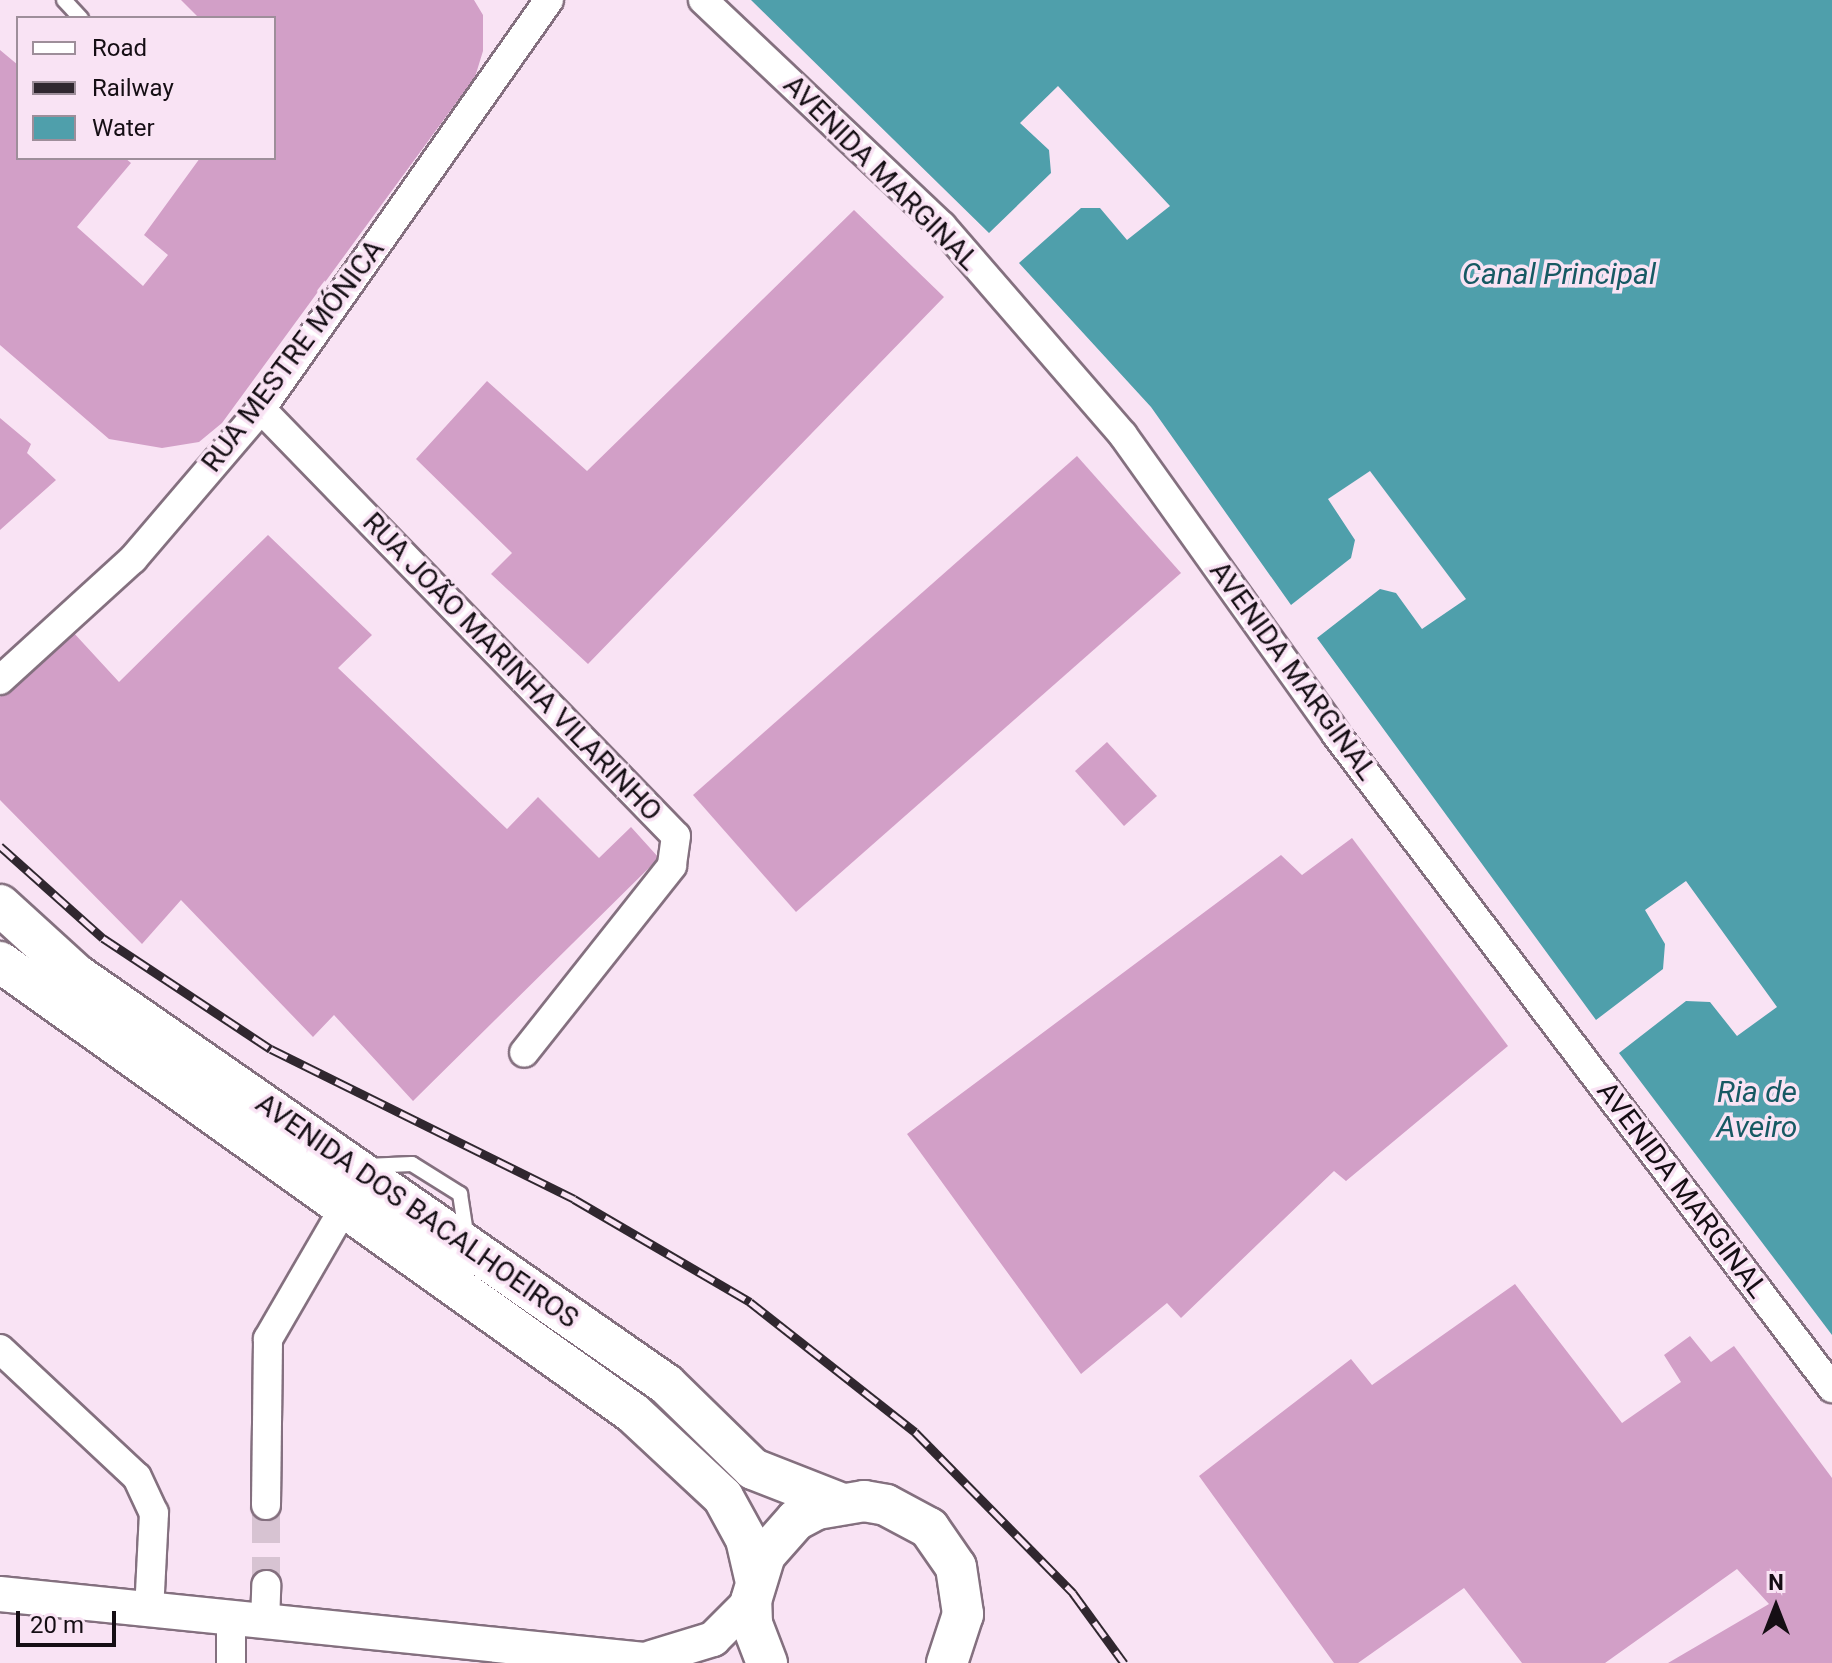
<!DOCTYPE html>
<meta charset="utf-8">
<style>
body{margin:0}
#map{position:relative;width:1832px;height:1663px;overflow:hidden;background:#f9e3f4;font-family:Roboto,sans-serif}
div>[style]{position:absolute}
.water>*{inset:0;background:#4f9fab}
.building>*{inset:0;background:#d29fc7}
.minor-tunnel>*{height:28px;margin-top:-14px;transform-origin:0;background:repeating-linear-gradient(90deg,#d7c3d2 0 28px,transparent 0 42px)}
.roads{filter:drop-shadow(2px 0 #84707f) drop-shadow(-2px 0 #84707f) drop-shadow(0 2px #84707f) drop-shadow(0 -2px #84707f)}
.service>*{height:14px;margin:-7px;padding:0 7px;transform-origin:7px;border-radius:7px;background:#fff}
.minor>*{height:28px;margin:-14px;padding:0 14px;transform-origin:14px;border-radius:14px;background:#fff}
.tertiary>*{height:34px;margin:-17px;padding:0 17px;transform-origin:17px;border-radius:17px;background:#fff}
.secondary>*{height:40px;margin:-20px;padding:0 20px;transform-origin:20px;border-radius:20px;background:#fff}
.rail>*{height:9px;margin-top:-4.5px;transform-origin:0;background:repeating-linear-gradient(90deg,#f9e3f4 0 18px,#30272f 0 36px);box-sizing:border-box;border-block:2px solid #30272f}
span{translate:-50% -50%;white-space:nowrap;text-align:center;line-height:1.15;-webkit-text-stroke:7px #f9e3f4;paint-order:stroke}
.street-label{font-size:28px;color:#150e14}
.water-label{font-size:30px;color:#165963;font-style:italic}
.legend{position:absolute;left:16px;top:16px;width:260px;height:144px;box-sizing:border-box;background:#f9e3f4;border:2px solid #9e8e9a;margin:0;padding:10px 14px;list-style:none;font-size:24px;color:#150e14}
.legend li{display:flex;align-items:center;gap:16px;height:40px}
.legend b{width:40px;border:2px solid #9e8e9a}
.north{position:absolute;left:1736px;top:1567px;width:80px;height:80px;-webkit-text-stroke:6px #f9e3f4;paint-order:stroke;rotate:0deg;font-size:22px;font-weight:700;line-height:32px;text-align:center;color:#150e14}
.north::after{content:'';display:block;margin:auto;width:28px;height:36px;background:#150e14;clip-path:polygon(50% 0,100% 100%,50% 72%,0 100%)}
.scale{position:absolute;left:16px;top:1611px;width:100px;height:36px;box-sizing:border-box;border:4px solid #150e14;border-top:0;padding-left:10px;font-size:24px;line-height:28px;white-space:nowrap;color:#150e14;-webkit-text-stroke:6px #f9e3f4;paint-order:stroke}
</style>
<div id="map">
<div class="water">
<i style="clip-path:polygon(751px 0,1832px 0,1832px 1335px,1619px 1053px,1686px 1001px,1710px 1002px,1737px 1036px,1777px 1007px,1686px 881px,1645px 910px,1665px 944px,1663px 969px,1596px 1020px,1317px 638px,1380px 589px,1396px 593px,1422px 629px,1466px 599px,1370px 471px,1328px 499px,1355px 540px,1351px 558px,1291px 605px,1151px 407px,1019px 263px,1081px 208px,1100px 208px,1127px 240px,1170px 206px,1058px 86px,1020px 123px,1049px 150px,1051px 173px,989px 233px)"></i>
</div>
<div class="building">
<i style="clip-path:polygon(181px 0,474px 0,483px 15px,483px 51px,475px 77px,222px 423px,199px 442px,162px 448px,109px 439px,0 345px,0 50px,18px 65px,18px 158px,125px 158px,131px 163px,77px 227px,143px 286px,168px 255px,144px 235px,200px 158px,274px 158px,274px 18px,199px 18px)"></i>
<i style="clip-path:polygon(854px 210px,944px 297px,588px 664px,491px 574px,512px 553px,416px 459px,487px 381px,587px 471px)"></i>
<i style="clip-path:polygon(0 418px,31px 444px,27px 453px,56px 480px,0 530px)"></i>
<i style="clip-path:polygon(1077px 456px,1181px 573px,796px 912px,693px 795px)"></i>
<i style="clip-path:polygon(268px 535px,372px 635px,338px 668px,507px 829px,538px 797px,599px 858px,631px 827px,659px 858px,413px 1101px,334px 1015px,313px 1037px,181px 900px,142px 944px,0 800px,0 697px,72px 631px,119px 682px)"></i>
<i style="clip-path:polygon(1107px 742px,1157px 796px,1124px 826px,1075px 771px)"></i>
<i style="clip-path:polygon(1352px 838px,1508px 1046px,1346px 1181px,1334px 1171px,1181px 1318px,1167px 1303px,1081px 1374px,907px 1134px,1281px 855px,1302px 875px)"></i>
<i style="clip-path:polygon(1515px 1284px,1622px 1423px,1681px 1382px,1664px 1355px,1690px 1336px,1711px 1362px,1734px 1346px,1832px 1478px,1832px 1663px,1668px 1663px,1769px 1604px,1737px 1569px,1605px 1663px,1522px 1663px,1464px 1588px,1358px 1663px,1334px 1663px,1199px 1476px,1351px 1359px,1372px 1385px)"></i>
</div>
<div class="minor-tunnel">
<i style="left:266px;top:1585px;width:80px;rotate:-90deg"></i>
</div>
<div class="roads">
<div class="service">
<i style="left:64px;top:0;width:25px;rotate:47deg"></i>
<i style="left:366px;top:1166px;width:46px;rotate:-2.5deg"></i>
<i style="left:412px;top:1164px;width:57px;rotate:32deg"></i>
<i style="left:460px;top:1194px;width:46px;rotate:81.2deg"></i>
</div>
<div class="minor">
<i style="left:703px;top:0;width:329px;rotate:43.4deg"></i>
<i style="left:942px;top:226px;width:276px;rotate:49.1deg"></i>
<i style="left:1123px;top:435px;width:367px;rotate:54.5deg"></i>
<i style="left:1336px;top:734px;width:821px;rotate:52.82deg"></i>
<i style="left:261px;top:409px;width:595px;rotate:45.82deg"></i>
<i style="left:676px;top:836px;width:30px;rotate:98deg"></i>
<i style="left:672px;top:866px;width:238px;rotate:128.4deg"></i>
<i style="left:0;top:680px;width:180px;rotate:-42.3deg"></i>
<i style="left:133px;top:559px;width:197px;rotate:-49.5deg"></i>
<i style="left:261px;top:409px;width:500px;rotate:-54.85deg"></i>
<i style="left:0;top:1349px;width:187px;rotate:43.1deg"></i>
<i style="left:137px;top:1477px;width:40px;rotate:65deg"></i>
<i style="left:154px;top:1513px;width:98px;rotate:92.9deg"></i>
<i style="left:266px;top:1505px;width:166px;rotate:-89.3deg"></i>
<i style="left:268px;top:1339px;width:151px;rotate:-59.9deg"></i>
<i style="left:231px;top:1619px;width:44px;rotate:90deg"></i>
<i style="left:265px;top:1623px;width:38px;rotate:-88deg"></i>
</div>
<div class="tertiary">
<i style="left:0;top:1594px;width:677px;rotate:5.85deg"></i>
<i style="left:651px;top:1658px;width:65px;rotate:-17deg"></i>
<i style="left:713px;top:1639px;width:54px;rotate:-45deg"></i>
</div>
<div class="secondary">
<i style="left:0;top:905px;width:104px;rotate:42.3deg"></i>
<i style="left:77px;top:975px;width:717px;rotate:34.78deg"></i>
<i style="left:666px;top:1384px;width:122px;rotate:44.3deg"></i>
<i style="left:753px;top:1469px;width:93px;rotate:21.3deg"></i>
<i style="left:0;top:962px;width:777px;rotate:35.47deg"></i>
<i style="left:633px;top:1413px;width:123px;rotate:43deg"></i>
<i style="left:723px;top:1497px;width:48px;rotate:61.3deg"></i>
<i style="left:746px;top:1539px;width:39px;rotate:77deg"></i>
<i style="left:767px;top:1663px;width:42px;rotate:-111deg"></i>
<i style="left:752px;top:1624px;width:23px;rotate:-92deg"></i>
<i style="left:751px;top:1601px;width:48px;rotate:-73.1deg"></i>
<i style="left:765px;top:1555px;width:47px;rotate:-48.5deg"></i>
<i style="left:796px;top:1520px;width:24px;rotate:-28deg"></i>
<i style="left:817px;top:1509px;width:48px;rotate:-9.7deg"></i>
<i style="left:864px;top:1501px;width:22px;rotate:10deg"></i>
<i style="left:886px;top:1505px;width:49px;rotate:28.1deg"></i>
<i style="left:929px;top:1528px;width:47px;rotate:55.3deg"></i>
<i style="left:956px;top:1567px;width:48px;rotate:81.5deg"></i>
<i style="left:963px;top:1614px;width:52px;rotate:108.1deg"></i>
</div>
</div>
<div class="rail">
<i style="left:0;top:846px;width:138px;rotate:41.8deg"></i>
<i style="left:103px;top:938px;width:201px;rotate:33.5deg"></i>
<i style="left:271px;top:1049px;width:338px;rotate:26.3deg"></i>
<i style="left:574px;top:1199px;width:204px;rotate:30.3deg"></i>
<i style="left:750px;top:1302px;width:210px;rotate:38.2deg"></i>
<i style="left:915px;top:1432px;width:226px;rotate:45.5deg"></i>
<i style="left:1073px;top:1593px;width:87px;rotate:53.9deg"></i>
</div>
<div class="street-label">
<span style="left:881px;top:173px;rotate:45deg">AVENIDA MARGINAL</span>
<span style="left:293px;top:356px;rotate:-53deg">RUA MESTRE MÓNICA</span>
<span style="left:512px;top:667px;rotate:46deg">RUA JOÃO MARINHA VILARINHO</span>
<span style="left:1293px;top:671px;rotate:54deg">AVENIDA MARGINAL</span>
<span style="left:1682px;top:1190px;rotate:53deg">AVENIDA MARGINAL</span>
<span style="left:417px;top:1211px;rotate:35deg">AVENIDA DOS BACALHOEIROS</span>
</div>
<div class="water-label">
<span style="left:1559px;top:274px">Canal Principal</span>
<span style="left:1757px;top:1109px">Ria de<br>Aveiro</span>
</div>
<ul class="legend">
<li><b style="height:10px;background:#fff"></b>Road</li>
<li><b style="height:10px;background:#30272f"></b>Railway</li>
<li><b style="height:22px;background:#4f9fab"></b>Water</li>
</ul>
<div class="north">N</div>
<div class="scale">20 m</div>
</div>
